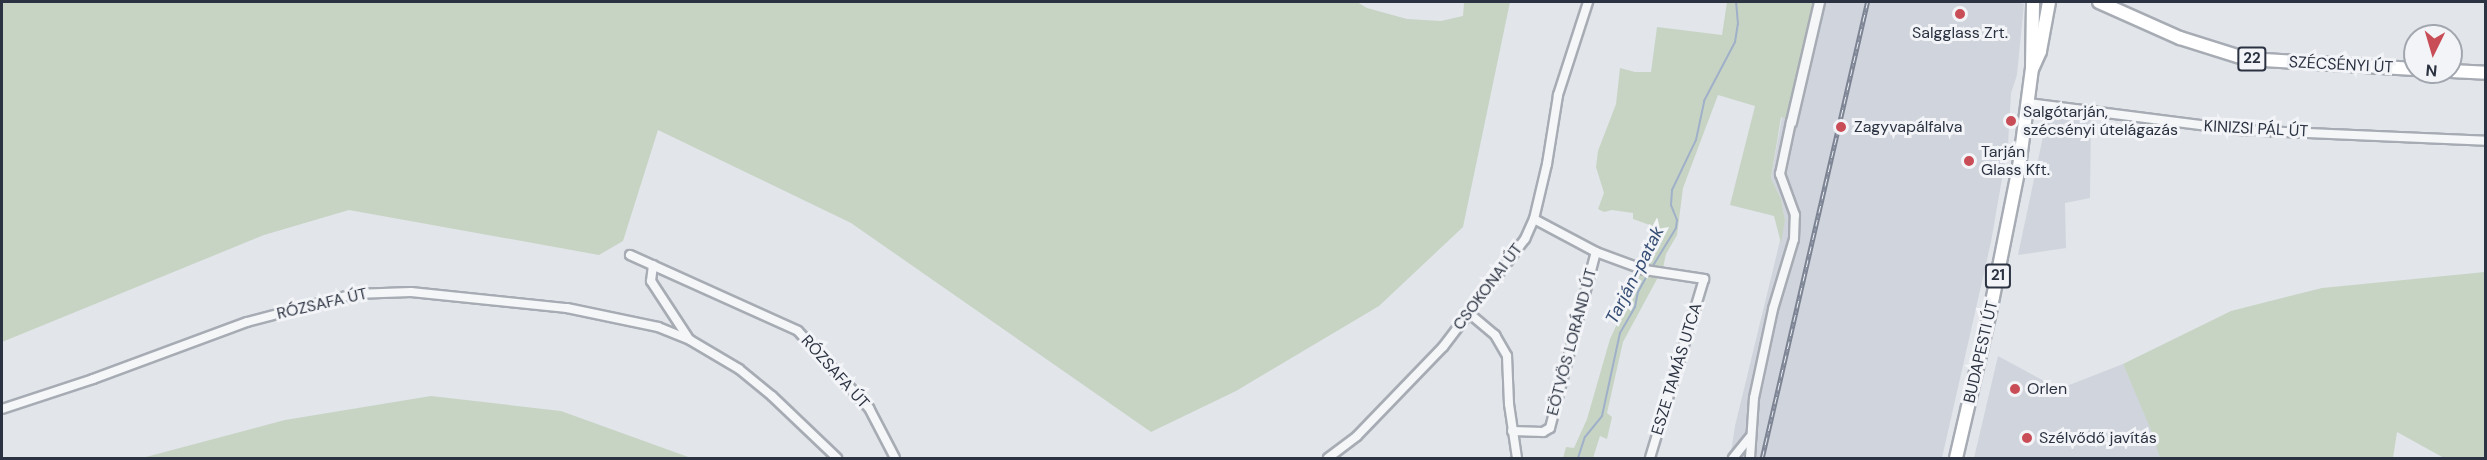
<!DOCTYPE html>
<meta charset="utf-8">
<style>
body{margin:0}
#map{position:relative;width:2487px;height:460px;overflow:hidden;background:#e2e5ea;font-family:"DM Sans",sans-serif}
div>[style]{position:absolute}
.built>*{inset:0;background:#d0d4dc}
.green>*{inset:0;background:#c7d4c4}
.stream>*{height:2px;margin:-1px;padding:0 1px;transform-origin:1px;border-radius:1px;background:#9fb0c8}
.roads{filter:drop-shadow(2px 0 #a7acb4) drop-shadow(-2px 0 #a7acb4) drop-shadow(0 2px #a7acb4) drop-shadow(0 -2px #a7acb4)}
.minor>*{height:8px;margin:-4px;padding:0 4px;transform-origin:4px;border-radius:4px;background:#f5f6f8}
.tertiary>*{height:9px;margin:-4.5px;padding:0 4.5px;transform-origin:4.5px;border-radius:4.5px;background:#f5f6f8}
.primary>*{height:12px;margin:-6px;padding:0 6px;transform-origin:6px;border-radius:6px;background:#fff}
.rail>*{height:4.5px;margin-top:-2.25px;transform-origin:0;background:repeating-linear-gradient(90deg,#f2f4f7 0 7px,#7c8393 0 14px);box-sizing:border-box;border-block:2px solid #7c8393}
.dots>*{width:16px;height:16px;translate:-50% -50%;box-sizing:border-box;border:3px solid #f2f4f7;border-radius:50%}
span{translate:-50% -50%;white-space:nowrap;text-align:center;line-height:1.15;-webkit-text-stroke:6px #f2f4f7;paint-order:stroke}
.shield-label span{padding:2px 4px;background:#f2f4f7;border:2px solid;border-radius:4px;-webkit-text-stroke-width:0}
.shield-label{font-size:15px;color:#2b3241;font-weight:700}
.poi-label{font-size:16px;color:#2b3241}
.left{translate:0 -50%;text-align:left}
.street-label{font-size:16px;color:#2b3241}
.water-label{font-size:18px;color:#364d74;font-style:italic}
.frame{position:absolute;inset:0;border:3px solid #2b3241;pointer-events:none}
.north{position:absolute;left:2403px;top:24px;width:60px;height:60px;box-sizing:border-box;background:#f2f4f7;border:2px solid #a2a6ae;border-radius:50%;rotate:185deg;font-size:16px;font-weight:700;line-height:24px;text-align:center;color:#2b3241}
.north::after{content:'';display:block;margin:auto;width:21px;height:27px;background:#c94d57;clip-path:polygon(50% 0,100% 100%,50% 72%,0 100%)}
</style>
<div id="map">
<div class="built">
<i style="clip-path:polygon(1825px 2px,2017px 2px,2024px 4px,2017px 75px,2011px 93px,2008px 144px,1991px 242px,1942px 458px,1730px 458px,1735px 426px,1785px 220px,1781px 199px,1771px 178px,1782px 117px,1798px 123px)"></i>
<i style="clip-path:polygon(2049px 108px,2091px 115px,2090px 198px,2065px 203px,2066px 248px,2018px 255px)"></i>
<i style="clip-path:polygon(1998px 356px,2059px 389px,2123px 364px,2152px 430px,2160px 458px,1974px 458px)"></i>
</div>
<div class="green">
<i style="clip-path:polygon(2px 2px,1357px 2px,1367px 8px,1407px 19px,1441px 21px,1463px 16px,1464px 2px,1510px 2px,1463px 227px,1379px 306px,1236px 391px,1151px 432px,851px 223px,658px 130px,623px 241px,599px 255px,349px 210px,264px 235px,2px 342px)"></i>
<i style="clip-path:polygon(1727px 2px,1825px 2px,1798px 123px,1781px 117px,1771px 178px,1781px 199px,1785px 220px,1781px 243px,1774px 216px,1730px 205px,1755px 106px,1718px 95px,1683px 188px,1677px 235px,1666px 254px,1663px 268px,1623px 342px,1607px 413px,1612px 417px,1607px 439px,1600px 436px,1593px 458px,1563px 458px,1566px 447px,1574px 448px,1587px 419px,1610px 339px,1661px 229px,1633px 219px,1633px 213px,1612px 210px,1604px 212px,1598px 209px,1604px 193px,1596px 167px,1598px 151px,1616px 104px,1620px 68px,1635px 72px,1651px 72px,1657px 27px,1722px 35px)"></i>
<i style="clip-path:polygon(2485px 272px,2485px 458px,2444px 458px,2397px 432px,2393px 458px,2160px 458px,2151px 430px,2123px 364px,2231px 311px,2322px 288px)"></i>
<i style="clip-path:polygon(431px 396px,561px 411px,691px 458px,142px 458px,285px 420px)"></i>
</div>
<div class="stream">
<i style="left:1651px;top:269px;width:48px;rotate:-58.6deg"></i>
<i style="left:1676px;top:228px;width:8px;rotate:-83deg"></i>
<i style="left:1677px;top:220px;width:16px;rotate:-112deg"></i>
<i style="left:1671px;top:205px;width:15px;rotate:-86deg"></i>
<i style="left:1672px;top:190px;width:55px;rotate:-64.4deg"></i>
<i style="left:1696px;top:140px;width:40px;rotate:-78deg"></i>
<i style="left:1704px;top:101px;width:67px;rotate:-62.3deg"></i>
<i style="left:1735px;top:42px;width:18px;rotate:-81deg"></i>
<i style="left:1738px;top:24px;width:22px;rotate:-95deg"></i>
<i style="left:1578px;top:458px;width:22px;rotate:-72deg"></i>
<i style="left:1585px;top:437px;width:27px;rotate:-51deg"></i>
<i style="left:1602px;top:416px;width:85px;rotate:-77.8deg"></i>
<i style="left:1620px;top:333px;width:30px;rotate:-60deg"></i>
<i style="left:1635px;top:307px;width:15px;rotate:-79deg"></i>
<i style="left:1638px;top:292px;width:21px;rotate:-61deg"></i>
</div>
<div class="roads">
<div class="minor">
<i style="left:2028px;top:103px;width:213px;rotate:7.3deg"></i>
<i style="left:2239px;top:130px;width:247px;rotate:2.5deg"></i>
<i style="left:1534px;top:219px;width:70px;rotate:28deg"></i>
<i style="left:1596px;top:252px;width:52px;rotate:20.2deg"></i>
<i style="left:1645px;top:270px;width:60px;rotate:8.7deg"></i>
<i style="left:1704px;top:279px;width:187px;rotate:106.8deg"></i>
<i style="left:630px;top:255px;width:184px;rotate:24.3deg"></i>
<i style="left:798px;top:331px;width:105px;rotate:47.3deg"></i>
<i style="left:869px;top:408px;width:56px;rotate:62.5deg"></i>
<i style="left:653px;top:265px;width:16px;rotate:97deg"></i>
<i style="left:651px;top:281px;width:69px;rotate:56.8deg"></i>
<i style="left:1470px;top:314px;width:33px;rotate:40deg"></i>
<i style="left:1495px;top:335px;width:24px;rotate:60deg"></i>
<i style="left:1507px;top:356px;width:48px;rotate:87.6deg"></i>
<i style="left:1509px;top:404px;width:55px;rotate:81.6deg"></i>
<i style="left:2px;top:409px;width:96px;rotate:-18.2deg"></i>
<i style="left:93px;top:379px;width:164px;rotate:-20.3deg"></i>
<i style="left:247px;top:322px;width:111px;rotate:-14.7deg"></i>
<i style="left:354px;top:294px;width:57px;rotate:-2deg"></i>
<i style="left:411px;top:292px;width:157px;rotate:5.9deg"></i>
<i style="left:567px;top:308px;width:93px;rotate:11.8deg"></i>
<i style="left:658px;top:327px;width:35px;rotate:22deg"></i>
<i style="left:690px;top:340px;width:57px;rotate:30.6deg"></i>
<i style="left:739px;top:369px;width:43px;rotate:39.3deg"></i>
<i style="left:772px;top:396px;width:90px;rotate:43.6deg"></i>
<i style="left:1512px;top:431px;width:31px;rotate:2deg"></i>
<i style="left:1543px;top:432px;width:8px;rotate:-30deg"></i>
<i style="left:1550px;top:428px;width:182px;rotate:-75.4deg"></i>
<i style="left:1328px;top:458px;width:36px;rotate:-37deg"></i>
<i style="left:1357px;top:436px;width:124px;rotate:-46deg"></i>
<i style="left:1443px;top:347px;width:136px;rotate:-52.8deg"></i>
<i style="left:1525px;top:239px;width:22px;rotate:-66deg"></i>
<i style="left:1534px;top:219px;width:57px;rotate:-76.7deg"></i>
<i style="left:1547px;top:164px;width:70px;rotate:-80.9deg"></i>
<i style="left:1558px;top:95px;width:98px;rotate:-72.1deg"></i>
<i style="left:1733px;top:458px;width:27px;rotate:-51deg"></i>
<i style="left:1750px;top:458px;width:60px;rotate:-86.2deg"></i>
<i style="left:1754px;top:398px;width:91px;rotate:-77.9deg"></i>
<i style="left:1773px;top:309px;width:73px;rotate:-73.3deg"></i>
<i style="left:1794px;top:239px;width:24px;rotate:-88deg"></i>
<i style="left:1795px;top:215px;width:44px;rotate:-110.1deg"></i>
<i style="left:1780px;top:174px;width:53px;rotate:-78.1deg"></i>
</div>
<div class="tertiary">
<i style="left:1791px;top:122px;width:123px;rotate:-76.9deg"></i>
</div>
<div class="primary">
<i style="left:2099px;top:2px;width:89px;rotate:24deg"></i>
<i style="left:2180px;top:38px;width:70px;rotate:17.4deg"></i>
<i style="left:2247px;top:59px;width:168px;rotate:3.4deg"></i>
<i style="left:2033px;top:67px;width:17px;rotate:-66deg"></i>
<i style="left:2040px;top:51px;width:50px;rotate:-79.6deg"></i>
<i style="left:2451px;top:71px;width:35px;rotate:3deg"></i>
<i style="left:1956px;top:458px;width:150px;rotate:-76.9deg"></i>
<i style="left:1990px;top:312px;width:148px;rotate:-78.7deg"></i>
<i style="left:2019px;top:167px;width:100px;rotate:-82.5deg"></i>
<i style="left:2032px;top:68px;width:66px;rotate:-89.1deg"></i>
</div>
</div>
<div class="rail">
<i style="left:1762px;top:458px;width:468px;rotate:-77deg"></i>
</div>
<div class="dots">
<i style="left:1960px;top:14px;background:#c94d57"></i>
<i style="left:2011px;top:121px;background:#c94d57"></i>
<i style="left:1841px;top:127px;background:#c94d57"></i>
<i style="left:1969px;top:161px;background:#c94d57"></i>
<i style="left:2015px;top:389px;background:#c94d57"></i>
<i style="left:2027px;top:438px;background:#c94d57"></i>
</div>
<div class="shield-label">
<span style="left:2252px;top:59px">22</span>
<span style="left:1998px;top:276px">21</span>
</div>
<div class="poi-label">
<span style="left:1960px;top:33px">Salgglass Zrt.</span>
<span class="left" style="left:2023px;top:121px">Salgótarján,<br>szécsényi útelágazás</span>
<span class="left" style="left:1854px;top:127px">Zagyvapálfalva</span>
<span class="left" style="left:1981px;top:161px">Tarján<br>Glass Kft.</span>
<span class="left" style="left:2027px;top:389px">Orlen</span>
<span class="left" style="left:2039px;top:438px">Szélvődő javítás</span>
</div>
<div class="street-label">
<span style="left:2341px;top:65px;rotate:3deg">SZÉCSÉNYI ÚT</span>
<span style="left:2256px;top:129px;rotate:3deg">KINIZSI PÁL ÚT</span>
<span style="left:1488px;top:287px;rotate:-53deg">CSOKONAI ÚT</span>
<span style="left:322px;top:304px;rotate:-13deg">RÓZSAFA ÚT</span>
<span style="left:1572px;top:342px;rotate:-75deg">EÖTVÖS LORÁND ÚT</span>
<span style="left:1981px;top:352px;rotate:-77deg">BUDAPESTI ÚT</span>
<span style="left:1677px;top:369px;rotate:-73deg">ESZE TAMÁS UTCA</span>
<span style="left:835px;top:372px;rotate:48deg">RÓZSAFA ÚT</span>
</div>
<div class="water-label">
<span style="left:1635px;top:275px;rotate:-63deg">Tarján-patak</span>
</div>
<div class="frame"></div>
<div class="north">N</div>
</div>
